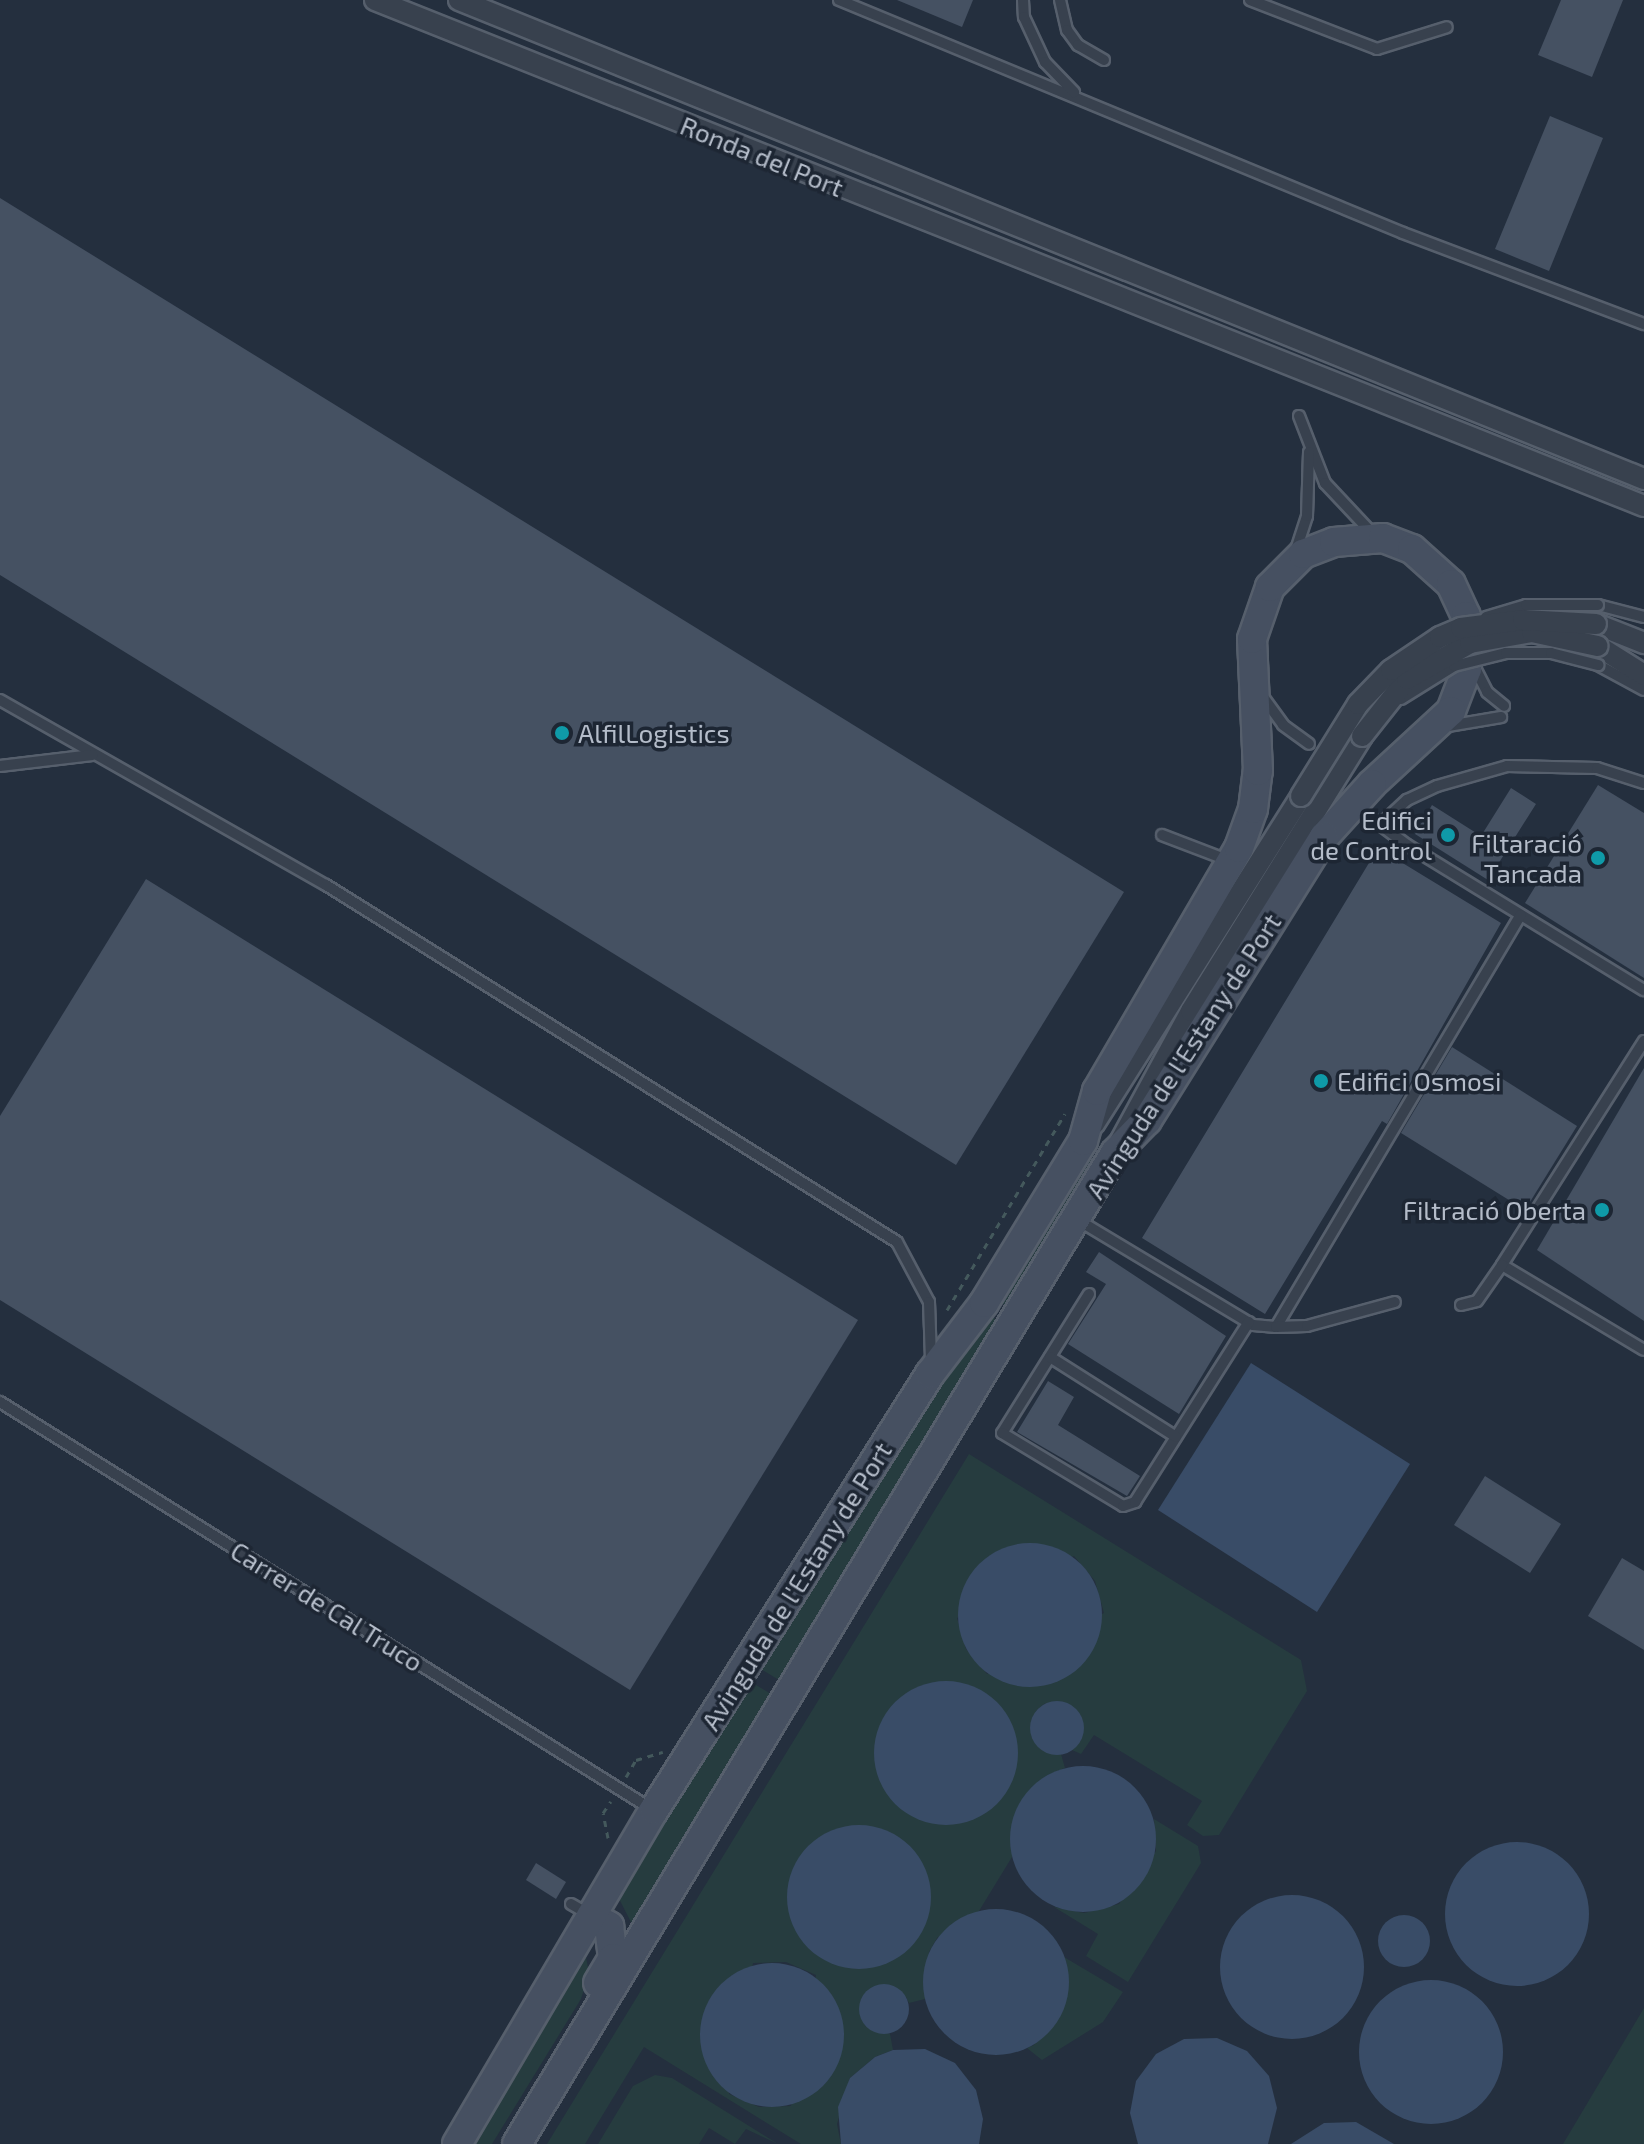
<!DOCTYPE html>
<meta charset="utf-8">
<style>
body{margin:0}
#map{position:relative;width:1644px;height:2144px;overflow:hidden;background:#242f3e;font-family:"Exo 2",sans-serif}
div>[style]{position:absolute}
.green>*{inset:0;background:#263c3f}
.water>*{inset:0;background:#394c67}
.round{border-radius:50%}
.building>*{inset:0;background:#455162}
.path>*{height:3px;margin-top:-1.5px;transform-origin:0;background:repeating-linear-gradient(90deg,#44595c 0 6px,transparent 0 12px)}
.roads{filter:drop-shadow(2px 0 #565f6c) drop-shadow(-2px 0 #565f6c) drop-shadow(0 2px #565f6c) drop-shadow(0 -2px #565f6c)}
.lane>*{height:10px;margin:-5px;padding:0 5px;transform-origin:5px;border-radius:5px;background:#38414e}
.street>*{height:20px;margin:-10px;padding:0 10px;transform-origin:10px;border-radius:10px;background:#38414e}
.secondary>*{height:28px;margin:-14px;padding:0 14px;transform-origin:14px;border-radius:14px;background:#465061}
.bridges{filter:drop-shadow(2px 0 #565f6c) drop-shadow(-2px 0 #565f6c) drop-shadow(0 2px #565f6c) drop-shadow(0 -2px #565f6c)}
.lane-bridge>*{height:10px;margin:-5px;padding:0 5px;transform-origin:5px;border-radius:5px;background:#38414e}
.street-bridge>*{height:20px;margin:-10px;padding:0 10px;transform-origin:10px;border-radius:10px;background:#38414e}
.dots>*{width:22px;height:22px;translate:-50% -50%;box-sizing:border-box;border:4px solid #1d2633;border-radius:50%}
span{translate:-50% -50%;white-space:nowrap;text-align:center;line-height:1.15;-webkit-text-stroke:7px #1d2633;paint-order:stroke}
.street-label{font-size:26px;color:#b4bcc9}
.poi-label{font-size:26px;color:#b4bcc9}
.left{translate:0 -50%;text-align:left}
.right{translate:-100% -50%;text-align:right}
</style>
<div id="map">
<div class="green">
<i style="clip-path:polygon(1097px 1144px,1087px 1171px,1006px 1306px,996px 1300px)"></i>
<i style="clip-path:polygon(987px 1314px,997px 1320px,779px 1680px,759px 1668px)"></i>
<i style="clip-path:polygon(evenodd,969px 1454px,1301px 1660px,1307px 1691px,1219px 1835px,1203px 1836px,1187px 1825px,1202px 1801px,1094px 1735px,1081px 1754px,1072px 1750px,1078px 1744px,1062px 1702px,1044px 1704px,1036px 1711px,1031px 1735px,1041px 1749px,1061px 1754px,1065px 1768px,1048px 1775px,1016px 1810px,1012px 1857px,979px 1911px,937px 1938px,929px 1952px,925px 1999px,909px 2003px,906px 1997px,865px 2026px,890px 2034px,893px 2050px,875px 2057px,850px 2078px,837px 2124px,841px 2144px,801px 2144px,644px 2047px,585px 2144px,547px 2144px,969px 1454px,1074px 1556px,1095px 1581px,1104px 1613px,987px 1674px,966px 1649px,957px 1618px,1074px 1556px,969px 1454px,786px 1962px,816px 1975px,791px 2106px,759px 2107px,729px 2094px,753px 1963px,786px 1962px)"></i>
<i style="clip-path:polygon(751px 1682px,771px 1694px,703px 1818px,633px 1926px,617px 1895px)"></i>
<i style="clip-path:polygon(1154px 1819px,1198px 1846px,1201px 1863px,1128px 1982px,1086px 1956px,1098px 1934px,1054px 1907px,1084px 1913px,1119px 1904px,1156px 1851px)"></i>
<i style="clip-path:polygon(585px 1952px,589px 1973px,581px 1999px,492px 2144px,465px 2144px)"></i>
<i style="clip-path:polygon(1064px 1957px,1123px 1992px,1103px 2022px,1042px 2060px,1027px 2048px,1034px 2045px,1067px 1964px)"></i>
<i style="clip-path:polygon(1644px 2008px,1644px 2144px,1563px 2144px)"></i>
<i style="clip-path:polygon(655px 2075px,672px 2078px,778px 2144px,746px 2129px,735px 2144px,709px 2128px,699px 2144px,598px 2144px,633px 2086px)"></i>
</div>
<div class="water">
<i style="clip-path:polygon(1251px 1363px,1410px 1464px,1317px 1612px,1158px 1510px)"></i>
<i class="round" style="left:958px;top:1543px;width:144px;height:144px"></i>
<i class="round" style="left:874px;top:1681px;width:144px;height:144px"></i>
<i class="round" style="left:1030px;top:1701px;width:54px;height:54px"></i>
<i class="round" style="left:1010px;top:1766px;width:146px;height:146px"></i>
<i class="round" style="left:787px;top:1825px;width:144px;height:144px"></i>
<i class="round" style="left:1445px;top:1842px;width:144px;height:144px"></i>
<i class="round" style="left:1220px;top:1895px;width:144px;height:144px"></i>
<i class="round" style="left:923px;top:1909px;width:146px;height:146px"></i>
<i class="round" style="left:1378px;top:1915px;width:52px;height:52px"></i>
<i class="round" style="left:700px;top:1963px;width:144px;height:144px"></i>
<i class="round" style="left:1359px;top:1980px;width:144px;height:144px"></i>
<i class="round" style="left:859px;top:1984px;width:50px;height:50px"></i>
<i style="clip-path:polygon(1217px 2038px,1247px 2051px,1269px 2076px,1277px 2108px,1268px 2144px,1138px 2144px,1130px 2113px,1136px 2081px,1156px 2054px,1184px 2039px)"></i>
<i style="clip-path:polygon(925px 2049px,955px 2063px,976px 2090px,983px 2119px,979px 2144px,841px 2144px,838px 2107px,850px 2078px,875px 2057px,893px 2050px)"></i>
<i style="clip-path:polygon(1356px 2122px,1394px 2144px,1291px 2144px,1324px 2123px)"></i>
</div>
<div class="building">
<i style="clip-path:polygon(897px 0,973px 0,962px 27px)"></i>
<i style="clip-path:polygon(1561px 0,1623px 0,1592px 77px,1538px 55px)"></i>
<i style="clip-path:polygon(1550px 116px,1603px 138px,1549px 271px,1495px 249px)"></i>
<i style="clip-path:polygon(0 198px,1124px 892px,956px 1165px,0 575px)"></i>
<i style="clip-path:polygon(1598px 785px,1644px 813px,1644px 978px,1525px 903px)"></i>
<i style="clip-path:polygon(1511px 788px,1536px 804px,1488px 880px,1415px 834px,1432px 805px,1481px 836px)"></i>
<i style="clip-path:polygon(1378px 848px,1501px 923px,1387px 1124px,1382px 1121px,1265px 1314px,1142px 1238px)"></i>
<i style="clip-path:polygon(146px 879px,858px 1320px,630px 1690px,0 1300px,0 1116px)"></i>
<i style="clip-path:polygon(1452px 1047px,1577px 1126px,1525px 1210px,1401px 1133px)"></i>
<i style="clip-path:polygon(1644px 1068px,1644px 1321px,1537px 1250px)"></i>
<i style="clip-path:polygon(1099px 1252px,1226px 1336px,1179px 1414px,1068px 1344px,1106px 1284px,1086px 1272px)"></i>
<i style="clip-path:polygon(1048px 1381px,1074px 1397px,1058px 1425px,1140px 1476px,1127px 1496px,1017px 1432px)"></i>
<i style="clip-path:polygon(1485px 1476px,1561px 1524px,1530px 1573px,1454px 1525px)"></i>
<i style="clip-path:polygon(1622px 1558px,1644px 1571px,1644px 1650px,1588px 1616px)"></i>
<i style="clip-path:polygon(536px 1863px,566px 1882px,556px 1899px,526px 1880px)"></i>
</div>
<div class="path">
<i style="left:947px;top:1310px;width:229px;rotate:-59deg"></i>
<i style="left:626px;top:1777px;width:20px;rotate:-60deg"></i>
<i style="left:636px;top:1760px;width:28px;rotate:-17deg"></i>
<i style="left:608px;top:1838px;width:25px;rotate:-101deg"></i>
<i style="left:603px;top:1813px;width:14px;rotate:-56deg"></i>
</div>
<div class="roads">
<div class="lane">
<i style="left:839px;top:0;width:610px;rotate:22.45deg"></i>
<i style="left:1403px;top:233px;width:258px;rotate:20.7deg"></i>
<i style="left:1023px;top:0;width:17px;rotate:87deg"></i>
<i style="left:1024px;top:17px;width:50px;rotate:65deg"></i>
<i style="left:1045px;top:62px;width:42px;rotate:46deg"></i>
<i style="left:1060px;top:0;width:31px;rotate:77deg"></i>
<i style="left:1067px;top:30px;width:19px;rotate:54deg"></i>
<i style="left:1078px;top:45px;width:30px;rotate:30deg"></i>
<i style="left:1250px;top:0;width:136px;rotate:21.1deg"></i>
<i style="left:1377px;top:49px;width:73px;rotate:-17.4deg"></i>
<i style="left:1299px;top:416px;width:72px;rotate:68.8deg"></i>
<i style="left:1325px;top:483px;width:67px;rotate:46.8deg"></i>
<i style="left:1296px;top:550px;width:36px;rotate:-72deg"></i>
<i style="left:1307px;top:516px;width:64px;rotate:-88.2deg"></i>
<i style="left:1598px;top:605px;width:48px;rotate:14.6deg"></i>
<i style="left:1598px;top:665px;width:52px;rotate:28.5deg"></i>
<i style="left:1475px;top:668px;width:27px;rotate:63deg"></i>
<i style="left:1487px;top:692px;width:22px;rotate:39deg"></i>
<i style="left:1263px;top:697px;width:34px;rotate:54deg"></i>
<i style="left:1283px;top:725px;width:32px;rotate:36deg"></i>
<i style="left:0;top:700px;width:375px;rotate:29.6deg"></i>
<i style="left:326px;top:885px;width:673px;rotate:32.01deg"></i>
<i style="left:897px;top:1242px;width:68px;rotate:61.9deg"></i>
<i style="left:929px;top:1302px;width:58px;rotate:88deg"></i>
<i style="left:1448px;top:726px;width:54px;rotate:-9.6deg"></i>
<i style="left:0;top:766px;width:93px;rotate:-6.8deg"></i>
<i style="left:1354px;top:805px;width:66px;rotate:37deg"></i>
<i style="left:1407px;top:845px;width:278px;rotate:31.5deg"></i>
<i style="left:1380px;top:825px;width:37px;rotate:-43deg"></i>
<i style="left:1407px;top:800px;width:33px;rotate:-25deg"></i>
<i style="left:1437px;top:786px;width:73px;rotate:-15.9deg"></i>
<i style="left:1507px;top:766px;width:90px;rotate:1.3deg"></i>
<i style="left:1597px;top:768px;width:49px;rotate:17.7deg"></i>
<i style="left:1162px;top:835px;width:73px;rotate:20.9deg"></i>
<i style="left:1644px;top:1041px;width:265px;rotate:122.4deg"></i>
<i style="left:1502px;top:1265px;width:165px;rotate:30.9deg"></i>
<i style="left:1078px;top:1220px;width:204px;rotate:31deg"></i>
<i style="left:1253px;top:1325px;width:23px;rotate:5deg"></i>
<i style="left:1276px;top:1327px;width:479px;rotate:-59.3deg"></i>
<i style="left:1089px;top:1294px;width:164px;rotate:122deg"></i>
<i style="left:1002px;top:1433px;width:141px;rotate:31.1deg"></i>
<i style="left:1123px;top:1506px;width:13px;rotate:-18deg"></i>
<i style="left:1135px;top:1502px;width:213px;rotate:-57.7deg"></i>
<i style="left:1461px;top:1305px;width:16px;rotate:-14deg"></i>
<i style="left:1477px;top:1301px;width:44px;rotate:-55.2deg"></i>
<i style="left:1276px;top:1327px;width:31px;rotate:-2deg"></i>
<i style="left:1307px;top:1326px;width:91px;rotate:-15.3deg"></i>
<i style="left:1050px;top:1357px;width:149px;rotate:32.4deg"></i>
<i style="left:0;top:1402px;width:770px;rotate:32deg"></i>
<i style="left:571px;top:1904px;width:22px;rotate:30deg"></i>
</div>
<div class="street">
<i style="left:375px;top:0;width:1366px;rotate:21.74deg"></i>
<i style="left:459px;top:0;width:1278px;rotate:22.01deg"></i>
<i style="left:1596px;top:624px;width:52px;rotate:21.6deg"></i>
<i style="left:1598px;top:646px;width:54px;rotate:32.2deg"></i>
<i style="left:1094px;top:1124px;width:388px;rotate:-57.7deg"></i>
<i style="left:1120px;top:1142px;width:149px;rotate:-61.5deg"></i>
<i style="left:1191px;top:1011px;width:324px;rotate:-58.1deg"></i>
</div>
<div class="secondary">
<i style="left:591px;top:1916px;width:21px;rotate:29deg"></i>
<i style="left:609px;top:1926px;width:32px;rotate:83deg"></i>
<i style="left:613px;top:1958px;width:29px;rotate:121deg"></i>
<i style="left:457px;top:2144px;width:388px;rotate:-59.5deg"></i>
<i style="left:654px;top:1810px;width:516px;rotate:-57.67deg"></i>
<i style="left:930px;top:1374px;width:89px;rotate:-52.7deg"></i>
<i style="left:984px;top:1303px;width:190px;rotate:-58.6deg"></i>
<i style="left:1083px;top:1141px;width:52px;rotate:-74.4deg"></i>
<i style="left:1097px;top:1091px;width:281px;rotate:-59.7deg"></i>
<i style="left:1239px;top:848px;width:41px;rotate:-70.3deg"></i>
<i style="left:1253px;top:809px;width:38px;rotate:-83deg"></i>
<i style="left:1258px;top:771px;width:132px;rotate:-92.6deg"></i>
<i style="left:1252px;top:639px;width:55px;rotate:-70.9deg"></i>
<i style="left:1270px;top:587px;width:47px;rotate:-45deg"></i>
<i style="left:1303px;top:554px;width:33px;rotate:-21deg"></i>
<i style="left:1334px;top:542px;width:49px;rotate:-4.7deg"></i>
<i style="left:1383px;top:538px;width:31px;rotate:21deg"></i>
<i style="left:1412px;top:549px;width:52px;rotate:41.9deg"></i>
<i style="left:1451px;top:584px;width:35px;rotate:65deg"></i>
<i style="left:1466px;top:616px;width:53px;rotate:88.9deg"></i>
<i style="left:1467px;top:669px;width:45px;rotate:110.9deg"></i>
<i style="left:1451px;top:711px;width:108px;rotate:137.3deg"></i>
<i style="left:1372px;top:784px;width:72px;rotate:132.2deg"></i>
<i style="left:1324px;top:837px;width:334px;rotate:122deg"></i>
<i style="left:1147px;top:1120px;width:46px;rotate:134.1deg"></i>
<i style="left:1115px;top:1153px;width:1157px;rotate:121.11deg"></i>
</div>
</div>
<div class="bridges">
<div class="lane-bridge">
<i style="left:1486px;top:617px;width:42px;rotate:-16.7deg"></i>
<i style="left:1526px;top:605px;width:72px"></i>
<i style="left:1401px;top:699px;width:62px;rotate:-31.9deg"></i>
<i style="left:1454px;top:666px;width:54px;rotate:-14deg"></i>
<i style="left:1506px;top:653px;width:45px"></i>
<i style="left:1551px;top:653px;width:49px;rotate:14.3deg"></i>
</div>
<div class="street-bridge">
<i style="left:1362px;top:736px;width:73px;rotate:-51.7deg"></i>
<i style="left:1407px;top:679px;width:73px;rotate:-29.7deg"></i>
<i style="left:1470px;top:643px;width:63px;rotate:-10.1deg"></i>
<i style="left:1532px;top:632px;width:67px;rotate:12deg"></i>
<i style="left:1301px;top:796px;width:108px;rotate:-58.2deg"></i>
<i style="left:1358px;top:704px;width:47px;rotate:-45.9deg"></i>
<i style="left:1391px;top:670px;width:59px;rotate:-34deg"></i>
<i style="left:1440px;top:637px;width:23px;rotate:-23deg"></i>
<i style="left:1461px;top:628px;width:63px;rotate:-7.4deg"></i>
<i style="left:1523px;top:620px;width:73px;rotate:3.1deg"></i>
</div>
</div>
<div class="dots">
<i style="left:562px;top:733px;background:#0f9aa8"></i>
<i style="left:1448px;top:835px;background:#0f9aa8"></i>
<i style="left:1598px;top:858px;background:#0f9aa8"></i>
<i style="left:1321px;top:1081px;background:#0f9aa8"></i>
<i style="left:1602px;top:1210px;background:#0f9aa8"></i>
</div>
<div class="street-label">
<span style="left:762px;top:156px;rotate:22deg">Ronda del Port</span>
<span style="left:1183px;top:1056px;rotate:-57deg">Avinguda de l'Estany de Port</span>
<span style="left:796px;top:1586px;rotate:-58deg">Avinguda de l'Estany de Port</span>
<span style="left:327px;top:1606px;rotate:32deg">Carrer de Cal Truco</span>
</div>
<div class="poi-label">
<span class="left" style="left:578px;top:733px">AlfilLogistics</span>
<span class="right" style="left:1432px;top:835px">Edifici<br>de Control</span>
<span class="right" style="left:1582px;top:858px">Filtaració<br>Tancada</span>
<span class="left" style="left:1337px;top:1081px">Edifici Osmosi</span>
<span class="right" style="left:1586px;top:1210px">Filtració Oberta</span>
</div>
</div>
